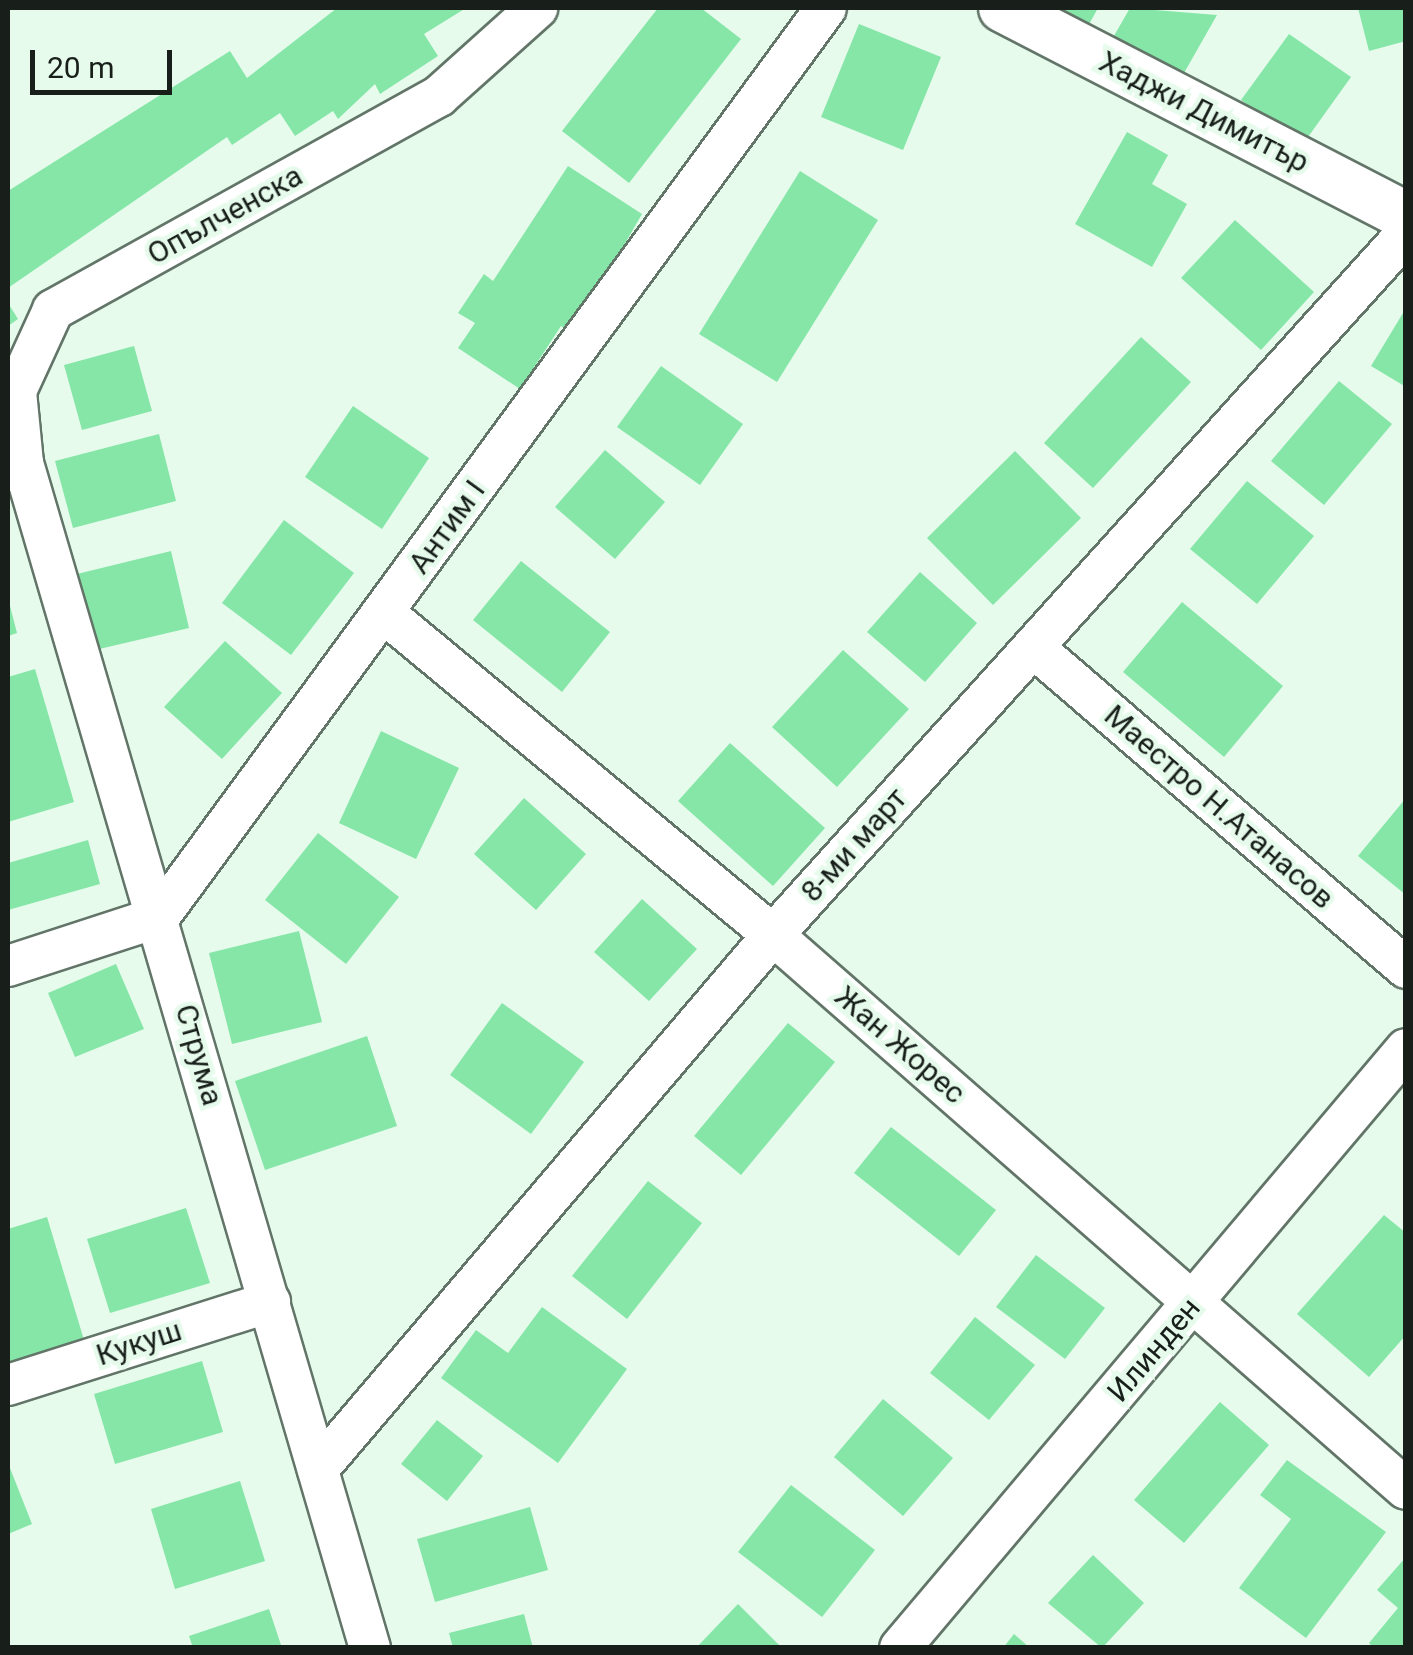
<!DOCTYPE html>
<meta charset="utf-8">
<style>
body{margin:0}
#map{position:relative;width:1413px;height:1655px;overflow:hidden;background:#e6fbec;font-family:Roboto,sans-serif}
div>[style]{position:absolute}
.building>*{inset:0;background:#86e6a8}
.roads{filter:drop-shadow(2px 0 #627568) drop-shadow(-2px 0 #627568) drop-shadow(0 2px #627568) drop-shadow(0 -2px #627568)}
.minor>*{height:40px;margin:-20px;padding:0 20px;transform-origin:20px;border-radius:20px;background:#fff}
.tertiary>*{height:48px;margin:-24px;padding:0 24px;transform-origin:24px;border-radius:24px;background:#fff}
span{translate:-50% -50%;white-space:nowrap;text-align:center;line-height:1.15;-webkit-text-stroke:9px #e6fbec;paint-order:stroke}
.street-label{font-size:30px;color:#181f1a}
.frame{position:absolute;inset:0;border:10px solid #181f1a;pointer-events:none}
.scale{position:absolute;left:30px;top:50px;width:142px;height:45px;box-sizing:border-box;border:5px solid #181f1a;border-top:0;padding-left:12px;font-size:30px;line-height:35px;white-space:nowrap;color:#181f1a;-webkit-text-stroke:8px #e6fbec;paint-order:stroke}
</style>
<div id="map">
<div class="building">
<i style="clip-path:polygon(337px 8px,466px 8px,424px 34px,438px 56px,380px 94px,375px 84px,338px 119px,333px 111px,295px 136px,280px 113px,232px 145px,227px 137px,8px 288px,8px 191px,230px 51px,247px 78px)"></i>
<i style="clip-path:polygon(658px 8px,701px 8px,741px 39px,629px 183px,562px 131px)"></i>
<i style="clip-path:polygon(1048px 8px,1098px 8px,1087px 28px)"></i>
<i style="clip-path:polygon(1130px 8px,1217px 15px,1180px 80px,1111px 41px)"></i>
<i style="clip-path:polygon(1358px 8px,1406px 8px,1406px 41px,1369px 51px)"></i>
<i style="clip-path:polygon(859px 24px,941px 57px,903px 150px,821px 117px)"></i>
<i style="clip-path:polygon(1289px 34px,1351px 77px,1303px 144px,1241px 100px)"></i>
<i style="clip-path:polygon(1127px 132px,1168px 155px,1152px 184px,1187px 204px,1152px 267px,1075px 224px)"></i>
<i style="clip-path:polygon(568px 166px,642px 214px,573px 334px,561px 326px,520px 389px,458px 348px,475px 323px,458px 313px,484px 274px,493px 281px)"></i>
<i style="clip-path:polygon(800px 171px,878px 220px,777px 382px,699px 334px)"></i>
<i style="clip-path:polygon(1235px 220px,1314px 292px,1261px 350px,1181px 278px)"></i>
<i style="clip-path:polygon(8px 303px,18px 319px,8px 326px)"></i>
<i style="clip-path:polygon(1406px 308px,1406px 387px,1371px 366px)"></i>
<i style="clip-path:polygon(1141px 337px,1191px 382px,1093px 488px,1044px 443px)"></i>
<i style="clip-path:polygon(134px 346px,152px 411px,82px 430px,64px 365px)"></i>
<i style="clip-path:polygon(661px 366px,743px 424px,700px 485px,617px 427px)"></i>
<i style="clip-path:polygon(1339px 381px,1392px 424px,1324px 505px,1271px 461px)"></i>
<i style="clip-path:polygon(353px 406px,429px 458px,382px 529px,305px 477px)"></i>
<i style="clip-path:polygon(159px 434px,176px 501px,73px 528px,55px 461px)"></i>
<i style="clip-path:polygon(605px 450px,665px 502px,615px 559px,555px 507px)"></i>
<i style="clip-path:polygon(1015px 451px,1081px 518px,993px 605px,927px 538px)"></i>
<i style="clip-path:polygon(1247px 481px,1314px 536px,1257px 604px,1190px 549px)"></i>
<i style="clip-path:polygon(284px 520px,354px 573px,291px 655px,222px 603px)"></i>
<i style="clip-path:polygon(171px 551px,189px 628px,95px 650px,77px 574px)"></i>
<i style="clip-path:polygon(521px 561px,610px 632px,562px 692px,473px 620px)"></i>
<i style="clip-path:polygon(920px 572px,977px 623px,925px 682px,867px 632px)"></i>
<i style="clip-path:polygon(9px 602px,17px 633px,8px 636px,8px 603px)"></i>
<i style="clip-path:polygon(1182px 602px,1283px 686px,1224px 757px,1123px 672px)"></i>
<i style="clip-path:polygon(225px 641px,282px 693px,222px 759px,164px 707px)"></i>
<i style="clip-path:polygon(843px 650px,909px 709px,837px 787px,772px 727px)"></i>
<i style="clip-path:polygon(35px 669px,74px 802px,8px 822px,8px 677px)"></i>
<i style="clip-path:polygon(381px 731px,459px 768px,416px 859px,339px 823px)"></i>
<i style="clip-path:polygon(730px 743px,825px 828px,773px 886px,678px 801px)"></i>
<i style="clip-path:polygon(524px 798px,586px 854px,536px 910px,474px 854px)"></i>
<i style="clip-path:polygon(1406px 798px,1406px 895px,1358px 856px)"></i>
<i style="clip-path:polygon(318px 833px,399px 897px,346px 964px,265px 900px)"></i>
<i style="clip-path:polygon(88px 840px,100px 884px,8px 910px,8px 863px)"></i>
<i style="clip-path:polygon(642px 899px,697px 949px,649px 1001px,594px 952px)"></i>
<i style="clip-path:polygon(299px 931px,322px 1022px,232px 1044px,209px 953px)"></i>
<i style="clip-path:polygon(116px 964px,144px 1029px,75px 1057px,48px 993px)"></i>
<i style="clip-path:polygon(502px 1003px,584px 1062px,531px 1134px,450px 1075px)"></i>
<i style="clip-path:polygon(788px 1023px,835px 1062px,741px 1175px,694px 1136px)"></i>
<i style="clip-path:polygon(367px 1036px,397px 1126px,265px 1170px,235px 1081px)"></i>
<i style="clip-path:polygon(891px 1127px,996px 1210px,959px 1256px,854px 1173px)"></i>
<i style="clip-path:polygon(648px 1181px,702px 1223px,627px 1319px,572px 1276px)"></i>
<i style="clip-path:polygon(186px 1208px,210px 1283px,110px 1313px,87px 1239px)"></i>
<i style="clip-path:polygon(1384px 1215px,1406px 1233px,1406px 1335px,1369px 1377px,1297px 1314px)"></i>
<i style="clip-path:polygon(47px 1217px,84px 1340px,8px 1363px,8px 1229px)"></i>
<i style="clip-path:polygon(1036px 1255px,1105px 1308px,1065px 1359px,996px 1307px)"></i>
<i style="clip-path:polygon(542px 1307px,627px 1369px,558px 1463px,441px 1378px,476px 1330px,508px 1353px)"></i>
<i style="clip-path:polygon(975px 1317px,1035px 1365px,989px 1420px,930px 1373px)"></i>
<i style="clip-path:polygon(202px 1361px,223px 1432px,115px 1464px,94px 1394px)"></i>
<i style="clip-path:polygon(883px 1399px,953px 1458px,903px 1516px,834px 1457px)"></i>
<i style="clip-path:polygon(1220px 1402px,1269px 1445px,1184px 1543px,1134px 1500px)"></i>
<i style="clip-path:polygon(437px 1420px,483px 1456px,447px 1501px,401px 1464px)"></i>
<i style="clip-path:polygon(1287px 1460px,1386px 1532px,1306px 1638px,1239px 1588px,1291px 1519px,1260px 1495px)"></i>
<i style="clip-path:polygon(8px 1463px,32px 1524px,8px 1534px)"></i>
<i style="clip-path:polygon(240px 1481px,265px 1561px,175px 1589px,151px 1509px)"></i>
<i style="clip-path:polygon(791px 1485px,875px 1550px,822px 1617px,738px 1552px)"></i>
<i style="clip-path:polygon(530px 1507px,548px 1570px,435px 1602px,417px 1539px)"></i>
<i style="clip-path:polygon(1093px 1555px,1144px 1603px,1102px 1648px,1048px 1603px)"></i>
<i style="clip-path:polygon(1406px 1557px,1406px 1648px,1374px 1648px,1369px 1643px,1398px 1608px,1377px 1590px)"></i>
<i style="clip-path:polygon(738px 1604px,782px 1648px,696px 1648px)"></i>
<i style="clip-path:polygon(269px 1609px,282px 1648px,193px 1648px,189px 1636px)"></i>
<i style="clip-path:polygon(524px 1614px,533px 1648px,453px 1648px,449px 1633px)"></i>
<i style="clip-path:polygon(1014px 1634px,1030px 1648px,1003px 1648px)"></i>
</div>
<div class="roads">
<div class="minor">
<i style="left:23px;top:463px;width:1235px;rotate:73.68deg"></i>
<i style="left:8px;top:471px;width:17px;rotate:-28deg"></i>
<i style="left:23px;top:463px;width:72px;rotate:-95.6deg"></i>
<i style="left:16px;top:391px;width:89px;rotate:-65.4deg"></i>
<i style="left:53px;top:310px;width:441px;rotate:-29deg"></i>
<i style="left:439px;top:96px;width:132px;rotate:-41.9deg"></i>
<i style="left:384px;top:613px;width:505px;rotate:39.62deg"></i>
<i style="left:773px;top:935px;width:841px;rotate:41.19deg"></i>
<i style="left:1033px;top:647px;width:492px;rotate:40.7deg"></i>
<i style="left:8px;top:966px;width:159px;rotate:-18deg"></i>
<i style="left:159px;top:917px;width:1127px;rotate:-53.73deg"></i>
<i style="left:8px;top:1385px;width:275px;rotate:-17.6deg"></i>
<i style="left:318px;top:1469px;width:702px;rotate:-49.57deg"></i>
<i style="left:773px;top:935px;width:945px;rotate:-47.92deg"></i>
<i style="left:900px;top:1648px;width:784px;rotate:-49.81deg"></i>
</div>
<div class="tertiary">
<i style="left:1003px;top:8px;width:454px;rotate:27.3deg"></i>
</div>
</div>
<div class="street-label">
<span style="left:1204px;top:112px;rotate:27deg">Хаджи Димитър</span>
<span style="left:225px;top:215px;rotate:-29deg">Опълченска</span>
<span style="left:447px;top:527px;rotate:-54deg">Антим I</span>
<span style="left:1219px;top:807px;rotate:41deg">Маестро Н.Атанасов</span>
<span style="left:854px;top:845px;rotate:-48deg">8-ми март</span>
<span style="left:900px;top:1045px;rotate:41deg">Жан Жорес</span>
<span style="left:199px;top:1055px;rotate:74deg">Струма</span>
<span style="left:139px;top:1343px;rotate:-18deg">Кукуш</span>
<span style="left:1154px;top:1350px;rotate:-50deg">Илинден</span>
</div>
<div class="frame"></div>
<div class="scale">20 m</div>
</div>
